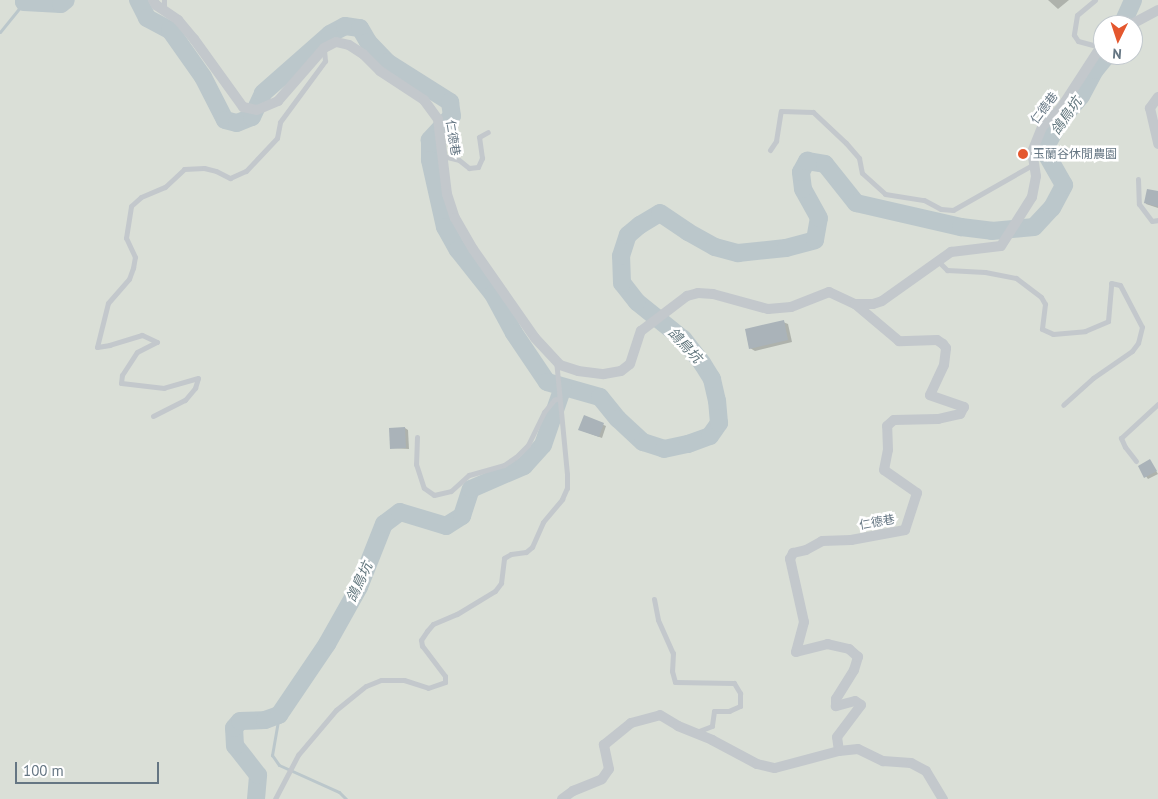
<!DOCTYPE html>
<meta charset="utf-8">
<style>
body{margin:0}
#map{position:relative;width:1158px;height:799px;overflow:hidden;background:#fafaf8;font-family:"PT Sans","Noto Sans TC",sans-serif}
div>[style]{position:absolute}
.green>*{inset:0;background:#dadfd7}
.shadow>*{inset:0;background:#0003}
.stream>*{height:3px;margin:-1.5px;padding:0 1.5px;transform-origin:1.5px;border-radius:1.5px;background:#bbc7cb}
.river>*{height:18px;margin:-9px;padding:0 9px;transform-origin:9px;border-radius:9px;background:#bbc7cb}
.building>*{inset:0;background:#aab3b9}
.service>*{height:5px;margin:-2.5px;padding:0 2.5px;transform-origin:2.5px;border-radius:2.5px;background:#c3c8cc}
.minor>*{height:10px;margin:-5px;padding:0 5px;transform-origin:5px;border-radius:5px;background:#c3c8cc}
.dots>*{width:14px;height:14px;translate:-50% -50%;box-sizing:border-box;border:2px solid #fff;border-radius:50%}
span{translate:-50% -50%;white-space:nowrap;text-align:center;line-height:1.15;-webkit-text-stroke:5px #fff;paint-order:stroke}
.street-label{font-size:12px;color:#657683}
.poi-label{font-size:12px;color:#657683}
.left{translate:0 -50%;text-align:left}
.water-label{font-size:14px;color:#60757c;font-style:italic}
.north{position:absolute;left:1093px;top:15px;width:50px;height:50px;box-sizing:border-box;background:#fff;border:1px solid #c1c8cd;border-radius:50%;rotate:184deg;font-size:14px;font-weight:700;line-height:20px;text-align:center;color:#657683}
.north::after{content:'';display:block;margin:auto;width:18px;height:22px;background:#e4572e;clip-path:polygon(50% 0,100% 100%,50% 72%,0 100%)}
.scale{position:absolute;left:15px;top:762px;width:144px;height:22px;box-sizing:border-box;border:2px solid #657683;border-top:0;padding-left:6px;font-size:15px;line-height:18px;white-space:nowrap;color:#657683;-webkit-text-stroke:4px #fff;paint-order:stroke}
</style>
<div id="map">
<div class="green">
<i style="clip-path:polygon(evenodd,0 0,1158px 0,1158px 799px,0 799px,0 0,1103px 25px,1133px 25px,1133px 55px,1103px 55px,1103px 25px)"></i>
</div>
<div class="shadow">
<i style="clip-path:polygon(1048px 0,1069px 0,1058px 9px)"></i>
<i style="clip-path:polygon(1148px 190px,1158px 192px,1158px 208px,1146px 204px)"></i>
<i style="clip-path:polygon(783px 322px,788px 324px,792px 342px,755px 351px,750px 348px)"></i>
<i style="clip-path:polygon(584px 417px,606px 426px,602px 438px,583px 431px)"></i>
<i style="clip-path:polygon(405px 428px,408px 430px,409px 449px,392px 448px)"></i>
<i style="clip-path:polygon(1150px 461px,1158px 474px,1148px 479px,1139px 467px)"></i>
</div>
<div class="stream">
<i style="left:0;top:32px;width:38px;rotate:-51deg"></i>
<i style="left:279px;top:715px;width:41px;rotate:99.9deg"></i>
<i style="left:272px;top:755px;width:12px;rotate:55deg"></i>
<i style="left:279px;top:765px;width:66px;rotate:24.2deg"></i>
<i style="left:339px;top:792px;width:10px;rotate:45deg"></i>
</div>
<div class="river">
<i style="left:24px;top:0;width:2px;rotate:90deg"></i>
<i style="left:24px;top:2px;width:37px;rotate:3deg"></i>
<i style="left:61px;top:4px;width:6px;rotate:-39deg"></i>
<i style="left:138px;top:0;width:20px;rotate:63deg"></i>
<i style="left:147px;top:18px;width:26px;rotate:28deg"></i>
<i style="left:170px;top:30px;width:57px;rotate:54.9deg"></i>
<i style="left:203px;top:77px;width:48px;rotate:62.9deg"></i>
<i style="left:225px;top:120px;width:12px;rotate:14deg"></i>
<i style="left:237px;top:123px;width:16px;rotate:-22deg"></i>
<i style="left:252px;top:117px;width:26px;rotate:-65deg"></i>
<i style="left:263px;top:93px;width:89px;rotate:-41.4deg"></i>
<i style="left:330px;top:34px;width:17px;rotate:-28deg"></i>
<i style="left:345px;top:26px;width:15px;rotate:8deg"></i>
<i style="left:360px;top:28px;width:16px;rotate:60deg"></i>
<i style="left:368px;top:42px;width:28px;rotate:46deg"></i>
<i style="left:387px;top:62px;width:75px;rotate:32.4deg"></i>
<i style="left:450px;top:102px;width:14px;rotate:82deg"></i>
<i style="left:452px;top:116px;width:33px;rotate:133deg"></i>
<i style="left:430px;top:140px;width:20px;rotate:90deg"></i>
<i style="left:430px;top:160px;width:69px;rotate:77.4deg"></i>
<i style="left:445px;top:227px;width:26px;rotate:61deg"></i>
<i style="left:458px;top:250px;width:56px;rotate:51.5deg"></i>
<i style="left:493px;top:294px;width:44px;rotate:61.7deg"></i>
<i style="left:514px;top:333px;width:59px;rotate:56deg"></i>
<i style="left:547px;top:382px;width:55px;rotate:15.8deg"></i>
<i style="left:600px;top:397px;width:28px;rotate:51deg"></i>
<i style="left:618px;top:419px;width:34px;rotate:43deg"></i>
<i style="left:643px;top:442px;width:22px;rotate:18deg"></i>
<i style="left:664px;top:449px;width:25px;rotate:-12deg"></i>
<i style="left:688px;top:444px;width:23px;rotate:-20deg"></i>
<i style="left:710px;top:436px;width:16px;rotate:-55deg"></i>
<i style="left:719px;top:423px;width:22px;rotate:-95deg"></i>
<i style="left:717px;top:401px;width:23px;rotate:-103deg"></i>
<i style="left:712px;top:379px;width:19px;rotate:-122deg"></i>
<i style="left:702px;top:363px;width:31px;rotate:-128deg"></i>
<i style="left:683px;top:339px;width:59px;rotate:-141.2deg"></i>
<i style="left:637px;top:302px;width:24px;rotate:-128deg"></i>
<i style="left:622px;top:283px;width:27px;rotate:-92deg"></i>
<i style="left:621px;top:256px;width:22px;rotate:-72deg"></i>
<i style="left:628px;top:235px;width:16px;rotate:-40deg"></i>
<i style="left:640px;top:225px;width:23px;rotate:-31deg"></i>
<i style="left:660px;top:213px;width:34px;rotate:34deg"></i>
<i style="left:688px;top:232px;width:31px;rotate:29deg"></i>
<i style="left:715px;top:247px;width:24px;rotate:15deg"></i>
<i style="left:738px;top:253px;width:48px;rotate:-5.9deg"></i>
<i style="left:786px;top:248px;width:30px;rotate:-15deg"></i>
<i style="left:815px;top:240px;width:22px;rotate:-80deg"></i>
<i style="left:819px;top:218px;width:33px;rotate:-119deg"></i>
<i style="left:803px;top:189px;width:17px;rotate:-97deg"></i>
<i style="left:801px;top:172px;width:13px;rotate:-61deg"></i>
<i style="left:807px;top:161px;width:18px;rotate:9deg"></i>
<i style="left:825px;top:164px;width:50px;rotate:51.5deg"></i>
<i style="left:856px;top:203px;width:108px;rotate:12.9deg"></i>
<i style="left:961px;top:227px;width:31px;rotate:7deg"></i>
<i style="left:992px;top:231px;width:42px;rotate:-5.4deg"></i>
<i style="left:1034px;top:227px;width:26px;rotate:-47deg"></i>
<i style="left:1052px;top:208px;width:26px;rotate:-62deg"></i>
<i style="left:1064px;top:185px;width:40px;rotate:-119.7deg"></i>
<i style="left:1044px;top:150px;width:35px;rotate:-61deg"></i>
<i style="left:1061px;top:119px;width:30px;rotate:-49deg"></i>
<i style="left:1081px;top:96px;width:30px;rotate:-62deg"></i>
<i style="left:1095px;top:70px;width:19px;rotate:-51deg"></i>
<i style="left:1122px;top:25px;width:27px;rotate:-66deg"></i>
<i style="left:256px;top:799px;width:24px;rotate:-85deg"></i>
<i style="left:258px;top:775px;width:37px;rotate:-128deg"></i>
<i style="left:235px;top:746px;width:18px;rotate:-93deg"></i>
<i style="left:234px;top:728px;width:9px;rotate:-49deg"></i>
<i style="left:240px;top:721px;width:25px;rotate:-2deg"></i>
<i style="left:265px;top:720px;width:15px;rotate:-20deg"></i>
<i style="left:279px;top:715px;width:86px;rotate:-55.9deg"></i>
<i style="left:327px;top:644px;width:65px;rotate:-60.7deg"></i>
<i style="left:359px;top:587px;width:68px;rotate:-68.4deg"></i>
<i style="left:384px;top:524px;width:20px;rotate:-37deg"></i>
<i style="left:400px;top:512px;width:48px;rotate:16.9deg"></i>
<i style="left:446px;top:526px;width:19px;rotate:-32deg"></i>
<i style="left:462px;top:516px;width:28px;rotate:-72deg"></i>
<i style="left:471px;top:489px;width:58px;rotate:-23.5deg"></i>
<i style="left:524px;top:466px;width:28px;rotate:-48deg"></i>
<i style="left:543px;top:445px;width:61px;rotate:-71deg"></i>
</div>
<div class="building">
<i style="clip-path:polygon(1147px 189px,1158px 191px,1158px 207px,1144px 203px)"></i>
<i style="clip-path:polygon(784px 320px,788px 340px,749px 349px,745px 329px)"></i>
<i style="clip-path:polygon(584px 415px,604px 423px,599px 437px,578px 430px)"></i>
<i style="clip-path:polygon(405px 427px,406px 448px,390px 449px,389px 428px)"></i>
<i style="clip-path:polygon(1150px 459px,1157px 471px,1144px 478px,1138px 466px)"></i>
</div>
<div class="service">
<i style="left:1095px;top:0;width:23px;rotate:140deg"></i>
<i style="left:1077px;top:15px;width:20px;rotate:99deg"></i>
<i style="left:1074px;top:35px;width:7px;rotate:56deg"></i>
<i style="left:1078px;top:41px;width:24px;rotate:15deg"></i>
<i style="left:164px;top:10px;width:10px;rotate:-90deg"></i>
<i style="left:770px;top:150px;width:11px;rotate:-56deg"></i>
<i style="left:776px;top:141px;width:30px;rotate:-81deg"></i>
<i style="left:781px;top:111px;width:32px;rotate:2deg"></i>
<i style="left:813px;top:112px;width:45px;rotate:43.2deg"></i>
<i style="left:846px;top:143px;width:20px;rotate:49deg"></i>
<i style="left:859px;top:158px;width:15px;rotate:79deg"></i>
<i style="left:862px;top:173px;width:31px;rotate:42deg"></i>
<i style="left:885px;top:194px;width:39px;rotate:9deg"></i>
<i style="left:924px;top:200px;width:19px;rotate:28deg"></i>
<i style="left:941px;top:209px;width:12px;rotate:5deg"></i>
<i style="left:953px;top:210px;width:93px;rotate:-29.6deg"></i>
<i style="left:443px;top:156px;width:16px;rotate:14deg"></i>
<i style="left:459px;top:160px;width:13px;rotate:39deg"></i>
<i style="left:469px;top:168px;width:9px;rotate:-6deg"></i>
<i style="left:478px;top:167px;width:10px;rotate:-66deg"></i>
<i style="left:482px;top:158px;width:21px;rotate:-98deg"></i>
<i style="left:479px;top:137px;width:10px;rotate:-29deg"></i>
<i style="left:1138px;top:179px;width:25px;rotate:88deg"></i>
<i style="left:1139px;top:204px;width:21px;rotate:53deg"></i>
<i style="left:1152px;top:221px;width:6px;rotate:-9deg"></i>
<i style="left:938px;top:261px;width:13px;rotate:45deg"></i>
<i style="left:947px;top:270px;width:38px;rotate:3deg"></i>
<i style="left:985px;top:272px;width:32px;rotate:11deg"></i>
<i style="left:1016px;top:278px;width:31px;rotate:37deg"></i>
<i style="left:1041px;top:297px;width:8px;rotate:60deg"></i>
<i style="left:1045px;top:304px;width:25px;rotate:97deg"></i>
<i style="left:1042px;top:329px;width:12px;rotate:24deg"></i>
<i style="left:1053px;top:334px;width:32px;rotate:-5deg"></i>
<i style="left:1085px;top:331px;width:25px;rotate:-23deg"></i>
<i style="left:1108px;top:321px;width:38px;rotate:-85deg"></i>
<i style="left:1111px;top:283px;width:9px;rotate:13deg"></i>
<i style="left:1120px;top:285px;width:47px;rotate:62.4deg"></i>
<i style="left:1142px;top:327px;width:16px;rotate:104deg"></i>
<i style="left:1138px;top:343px;width:10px;rotate:127deg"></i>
<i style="left:1132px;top:351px;width:47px;rotate:145.3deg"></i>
<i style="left:1093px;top:378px;width:40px;rotate:138deg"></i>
<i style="left:153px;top:416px;width:36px;rotate:-27deg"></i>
<i style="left:185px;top:400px;width:16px;rotate:-50deg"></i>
<i style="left:195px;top:388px;width:10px;rotate:-73deg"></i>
<i style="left:198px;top:378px;width:35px;rotate:164deg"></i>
<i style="left:164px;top:388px;width:43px;rotate:-173.4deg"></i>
<i style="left:121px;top:383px;width:8px;rotate:-83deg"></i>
<i style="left:122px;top:375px;width:27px;rotate:-57deg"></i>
<i style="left:137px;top:352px;width:22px;rotate:-27deg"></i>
<i style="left:157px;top:342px;width:17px;rotate:-155deg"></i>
<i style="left:142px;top:335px;width:34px;rotate:163deg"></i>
<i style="left:110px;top:345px;width:13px;rotate:171deg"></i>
<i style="left:97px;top:347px;width:45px;rotate:-76deg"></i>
<i style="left:108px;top:303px;width:32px;rotate:-49deg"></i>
<i style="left:129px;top:279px;width:12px;rotate:-70deg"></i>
<i style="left:133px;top:268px;width:11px;rotate:-80deg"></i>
<i style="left:135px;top:257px;width:21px;rotate:-115deg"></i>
<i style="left:126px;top:238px;width:32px;rotate:-81deg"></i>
<i style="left:131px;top:206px;width:13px;rotate:-42deg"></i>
<i style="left:141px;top:197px;width:26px;rotate:-23deg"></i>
<i style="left:165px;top:187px;width:26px;rotate:-43deg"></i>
<i style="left:184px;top:169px;width:20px;rotate:-3deg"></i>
<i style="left:204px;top:168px;width:12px;rotate:14deg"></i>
<i style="left:216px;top:171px;width:16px;rotate:27deg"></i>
<i style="left:230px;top:178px;width:17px;rotate:-24deg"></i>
<i style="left:246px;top:171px;width:45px;rotate:-46.8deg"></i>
<i style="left:277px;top:138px;width:16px;rotate:-79deg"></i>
<i style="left:280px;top:122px;width:76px;rotate:-53.6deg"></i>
<i style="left:325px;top:61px;width:12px;rotate:-95deg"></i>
<i style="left:417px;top:437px;width:27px;rotate:92deg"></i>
<i style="left:416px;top:464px;width:25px;rotate:72deg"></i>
<i style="left:424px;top:488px;width:12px;rotate:35deg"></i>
<i style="left:434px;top:495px;width:17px;rotate:-13deg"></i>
<i style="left:451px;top:491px;width:24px;rotate:-42deg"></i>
<i style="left:469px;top:475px;width:36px;rotate:-16deg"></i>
<i style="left:504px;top:465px;width:14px;rotate:-34deg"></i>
<i style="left:516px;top:457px;width:17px;rotate:-45deg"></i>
<i style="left:528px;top:445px;width:37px;rotate:-64deg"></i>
<i style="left:544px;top:412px;width:16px;rotate:-50deg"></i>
<i style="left:554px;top:400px;width:5px;rotate:-22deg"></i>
<i style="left:1136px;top:461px;width:18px;rotate:-128deg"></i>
<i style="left:1125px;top:447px;width:10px;rotate:-114deg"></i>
<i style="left:1121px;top:438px;width:50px;rotate:-42.6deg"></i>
<i style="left:654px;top:599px;width:21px;rotate:79deg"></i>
<i style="left:658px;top:620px;width:36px;rotate:66deg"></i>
<i style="left:673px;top:653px;width:18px;rotate:93deg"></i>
<i style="left:672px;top:671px;width:11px;rotate:75deg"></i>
<i style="left:675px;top:682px;width:59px;rotate:1deg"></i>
<i style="left:734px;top:683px;width:12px;rotate:59deg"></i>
<i style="left:740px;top:693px;width:13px;rotate:90deg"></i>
<i style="left:740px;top:706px;width:12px;rotate:156deg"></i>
<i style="left:729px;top:711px;width:15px;rotate:180deg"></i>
<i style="left:714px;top:711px;width:15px;rotate:98deg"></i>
<i style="left:712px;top:726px;width:17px;rotate:159deg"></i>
<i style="left:275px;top:799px;width:50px;rotate:-62.4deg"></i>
<i style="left:298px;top:755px;width:59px;rotate:-49.8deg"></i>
<i style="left:336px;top:710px;width:38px;rotate:-39deg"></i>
<i style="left:366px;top:686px;width:16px;rotate:-22deg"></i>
<i style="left:381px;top:680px;width:23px"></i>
<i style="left:404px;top:680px;width:25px;rotate:18deg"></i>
<i style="left:428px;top:688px;width:18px;rotate:-19deg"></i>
<i style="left:445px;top:682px;width:6px;rotate:-90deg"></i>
<i style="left:445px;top:676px;width:38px;rotate:-127deg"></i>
<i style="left:422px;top:646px;width:6px;rotate:-99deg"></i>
<i style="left:421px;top:640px;width:11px;rotate:-56deg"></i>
<i style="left:427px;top:631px;width:9px;rotate:-49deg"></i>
<i style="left:433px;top:624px;width:26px;rotate:-23deg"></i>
<i style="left:457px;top:614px;width:44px;rotate:-31.2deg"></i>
<i style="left:495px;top:591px;width:10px;rotate:-53deg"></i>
<i style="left:501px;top:583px;width:25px;rotate:-83deg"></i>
<i style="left:504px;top:558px;width:8px;rotate:-30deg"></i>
<i style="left:511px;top:554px;width:15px;rotate:-8deg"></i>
<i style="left:526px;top:552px;width:8px;rotate:-40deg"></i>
<i style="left:532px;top:547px;width:27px;rotate:-66deg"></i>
<i style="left:543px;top:522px;width:30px;rotate:-50deg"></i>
<i style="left:562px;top:499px;width:12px;rotate:-66deg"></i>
<i style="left:567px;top:488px;width:14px;rotate:-90deg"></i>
<i style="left:567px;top:474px;width:115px;rotate:-95.5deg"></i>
</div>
<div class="minor">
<i style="left:153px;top:0;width:6px;rotate:59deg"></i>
<i style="left:156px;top:5px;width:27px;rotate:34deg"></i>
<i style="left:178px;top:20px;width:25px;rotate:50deg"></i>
<i style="left:194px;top:39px;width:84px;rotate:54.2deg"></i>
<i style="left:243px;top:107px;width:14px;rotate:12deg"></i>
<i style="left:257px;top:110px;width:23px;rotate:-23deg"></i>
<i style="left:278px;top:101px;width:70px;rotate:-49deg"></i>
<i style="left:324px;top:48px;width:13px;rotate:-27deg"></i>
<i style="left:336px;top:42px;width:13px;rotate:13deg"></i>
<i style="left:349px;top:45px;width:17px;rotate:33deg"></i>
<i style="left:363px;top:54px;width:24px;rotate:45deg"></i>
<i style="left:380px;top:71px;width:53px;rotate:33.4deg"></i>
<i style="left:424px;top:100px;width:24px;rotate:54deg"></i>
<i style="left:438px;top:119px;width:76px;rotate:83.2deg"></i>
<i style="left:447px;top:194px;width:25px;rotate:72deg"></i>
<i style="left:455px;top:218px;width:36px;rotate:60deg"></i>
<i style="left:473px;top:249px;width:108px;rotate:55.1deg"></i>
<i style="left:535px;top:338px;width:37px;rotate:47deg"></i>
<i style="left:560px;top:365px;width:19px;rotate:18deg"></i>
<i style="left:578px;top:371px;width:26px;rotate:7deg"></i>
<i style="left:604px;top:374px;width:17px;rotate:-10deg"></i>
<i style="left:621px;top:371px;width:11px;rotate:-38deg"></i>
<i style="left:630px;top:364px;width:35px;rotate:-72deg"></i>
<i style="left:641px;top:331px;width:58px;rotate:-37.3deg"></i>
<i style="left:687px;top:296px;width:11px;rotate:-15deg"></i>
<i style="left:698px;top:293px;width:15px;rotate:4deg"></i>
<i style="left:713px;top:294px;width:57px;rotate:15.3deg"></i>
<i style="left:768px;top:309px;width:23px;rotate:-5deg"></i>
<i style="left:791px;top:307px;width:41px;rotate:-21.5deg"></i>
<i style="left:829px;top:292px;width:29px;rotate:25deg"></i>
<i style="left:855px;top:304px;width:18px"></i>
<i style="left:873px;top:304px;width:9px;rotate:-18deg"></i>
<i style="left:882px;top:301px;width:85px;rotate:-35.4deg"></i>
<i style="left:951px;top:252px;width:50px;rotate:-6.8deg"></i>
<i style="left:1001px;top:246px;width:58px;rotate:-57.7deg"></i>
<i style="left:1032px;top:197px;width:21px;rotate:-79deg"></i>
<i style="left:1036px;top:176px;width:24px;rotate:-99deg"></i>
<i style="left:1032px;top:152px;width:27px;rotate:-68deg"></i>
<i style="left:1042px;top:127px;width:27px;rotate:-45deg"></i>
<i style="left:1061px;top:108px;width:77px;rotate:-57.1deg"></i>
<i style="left:1130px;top:25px;width:32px;rotate:-28deg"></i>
<i style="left:1158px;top:97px;width:14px;rotate:126deg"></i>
<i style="left:1150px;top:108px;width:37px;rotate:77deg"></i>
<i style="left:839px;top:751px;width:14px;rotate:-98deg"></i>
<i style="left:837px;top:737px;width:40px;rotate:-53deg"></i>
<i style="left:861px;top:705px;width:7px;rotate:-146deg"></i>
<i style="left:855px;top:701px;width:20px;rotate:165deg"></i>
<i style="left:836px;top:706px;width:7px;rotate:-90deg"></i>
<i style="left:836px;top:699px;width:34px;rotate:-58deg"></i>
<i style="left:854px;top:670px;width:14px;rotate:-73deg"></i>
<i style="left:858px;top:657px;width:12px;rotate:-138deg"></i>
<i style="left:849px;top:649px;width:22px;rotate:-167deg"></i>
<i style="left:828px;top:644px;width:33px;rotate:166deg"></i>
<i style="left:796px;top:652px;width:31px;rotate:-75deg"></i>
<i style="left:804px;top:622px;width:65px;rotate:-102.5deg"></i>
<i style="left:790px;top:559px;width:7px;rotate:-63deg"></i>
<i style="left:793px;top:553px;width:13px;rotate:-13deg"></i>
<i style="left:806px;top:550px;width:18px;rotate:-29deg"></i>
<i style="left:822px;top:541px;width:29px;rotate:-2deg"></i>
<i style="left:851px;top:540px;width:55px;rotate:-10.5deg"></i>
<i style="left:905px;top:530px;width:39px;rotate:-72deg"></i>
<i style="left:917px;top:493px;width:40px;rotate:-145.1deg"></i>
<i style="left:884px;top:470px;width:20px;rotate:-79deg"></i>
<i style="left:888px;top:450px;width:24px;rotate:-92deg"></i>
<i style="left:887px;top:426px;width:9px;rotate:-41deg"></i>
<i style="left:894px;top:420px;width:44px;rotate:-1.3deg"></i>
<i style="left:938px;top:419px;width:23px;rotate:-13deg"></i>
<i style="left:960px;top:414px;width:8px;rotate:-60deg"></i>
<i style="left:964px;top:407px;width:36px;rotate:-161deg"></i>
<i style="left:930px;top:395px;width:33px;rotate:-65deg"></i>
<i style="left:944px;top:365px;width:17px;rotate:-83deg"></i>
<i style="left:946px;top:348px;width:5px;rotate:-127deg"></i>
<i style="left:943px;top:344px;width:7px;rotate:-146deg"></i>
<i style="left:937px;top:340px;width:38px;rotate:178deg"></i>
<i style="left:899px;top:341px;width:57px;rotate:-139.9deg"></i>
<i style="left:562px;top:799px;width:14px;rotate:-36deg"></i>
<i style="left:573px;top:791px;width:31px;rotate:-22deg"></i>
<i style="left:602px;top:779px;width:12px;rotate:-55deg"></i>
<i style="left:609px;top:769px;width:25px;rotate:-102deg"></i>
<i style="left:604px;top:745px;width:35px;rotate:-39deg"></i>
<i style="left:631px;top:723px;width:30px;rotate:-15deg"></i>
<i style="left:660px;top:715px;width:21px;rotate:31deg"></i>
<i style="left:678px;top:726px;width:37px;rotate:22deg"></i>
<i style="left:712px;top:740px;width:51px;rotate:28.1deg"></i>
<i style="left:757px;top:764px;width:18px;rotate:13deg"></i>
<i style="left:775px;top:768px;width:66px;rotate:-14.9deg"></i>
<i style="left:839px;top:751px;width:19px;rotate:-6deg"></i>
<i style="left:858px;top:749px;width:28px;rotate:26deg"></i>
<i style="left:883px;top:761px;width:28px;rotate:4deg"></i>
<i style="left:911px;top:763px;width:17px;rotate:28deg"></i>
<i style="left:926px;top:771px;width:33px;rotate:59deg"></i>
</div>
<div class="dots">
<i style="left:1023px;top:154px;background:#e4572e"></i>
</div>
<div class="street-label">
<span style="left:1044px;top:108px;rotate:-53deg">仁德巷</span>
<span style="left:453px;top:138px;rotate:81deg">仁德巷</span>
<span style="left:877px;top:522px;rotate:-10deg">仁德巷</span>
</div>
<div class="poi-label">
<span class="left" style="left:1033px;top:154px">玉蘭谷休閒農園</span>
</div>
<div class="water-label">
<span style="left:1066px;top:116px;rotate:-55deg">鴿鳥坑</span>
<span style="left:685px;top:345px;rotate:47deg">鴿鳥坑</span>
<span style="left:359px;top:582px;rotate:-65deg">鴿鳥坑</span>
</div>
<div class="north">N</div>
<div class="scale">100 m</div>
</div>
